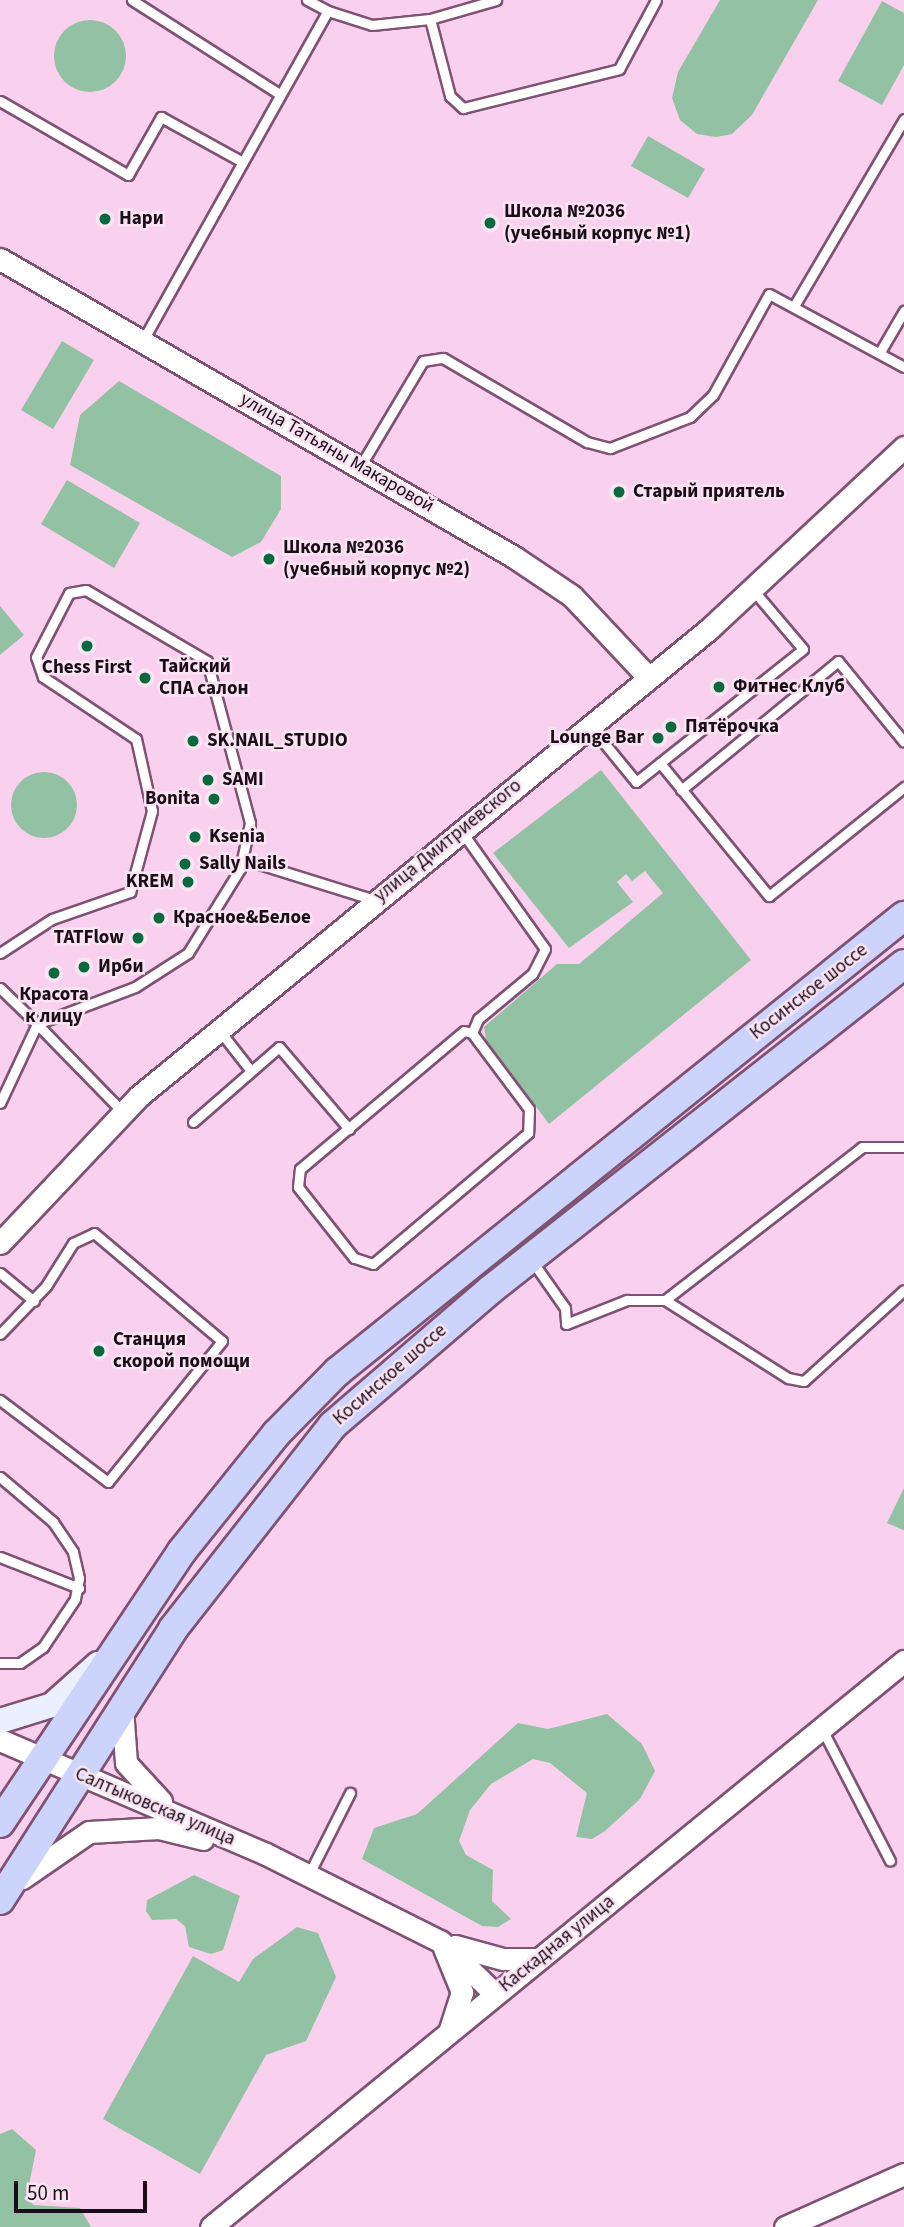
<!DOCTYPE html>
<meta charset="utf-8">
<style>
body{margin:0}
#map{position:relative;width:904px;height:2227px;overflow:hidden;background:#f9d0ee;font-family:"Source Sans 3",sans-serif}
div>[style]{position:absolute}
.green>*{inset:0;background:#92c2a3}
.round{border-radius:50%}
.roads{filter:drop-shadow(2px 0 #7f5274) drop-shadow(-2px 0 #7f5274) drop-shadow(0 2px #7f5274) drop-shadow(0 -2px #7f5274)}
.service>*{height:9px;margin:-4.5px;padding:0 4.5px;transform-origin:4.5px;border-radius:4.5px;background:#fff}
.tertiary>*{height:21px;margin:-10.5px;padding:0 10.5px;transform-origin:10.5px;border-radius:10.5px;background:#fff}
.secondary>*{height:24px;margin:-12px;padding:0 12px;transform-origin:12px;border-radius:12px;background:#eceffe}
.trunk>*{height:28px;margin:-14px;padding:0 14px;transform-origin:14px;border-radius:14px;background:#ccd4fc}
.dots>*{width:19px;height:19px;translate:-50% -50%;box-sizing:border-box;border:4px solid #fae4f4;border-radius:50%}
span{translate:-50% -50%;white-space:nowrap;text-align:center;line-height:1.15;-webkit-text-stroke:5px #fae4f4;paint-order:stroke}
.poi-label{font-size:19px;color:#1c0b18;font-weight:700}
.left{translate:0 -50%;text-align:left}
.right{translate:-100% -50%;text-align:right}
.street-label{font-size:19px;color:#1c0b18}
.scale{position:absolute;left:14px;top:2181px;width:133px;height:32px;box-sizing:border-box;border:4px solid #1c0b18;border-top:0;padding-left:9px;font-size:21px;line-height:24px;white-space:nowrap;color:#1c0b18;-webkit-text-stroke:5px #fae4f4;paint-order:stroke}
</style>
<div id="map">
<div class="green">
<i style="clip-path:polygon(720px 0,818px 0,752px 115px,732px 134px,716px 137px,697px 134px,680px 120px,672px 98px,678px 72px)"></i>
<i style="clip-path:polygon(882px 1px,904px 13px,904px 65px,882px 105px,838px 81px)"></i>
<i class="round" style="left:54px;top:20px;width:72px;height:72px"></i>
<i style="clip-path:polygon(648px 136px,705px 169px,688px 198px,631px 166px)"></i>
<i style="clip-path:polygon(62px 341px,94px 360px,53px 429px,21px 410px)"></i>
<i style="clip-path:polygon(119px 381px,281px 476px,281px 509px,261px 542px,232px 557px,70px 465px,80px 415px)"></i>
<i style="clip-path:polygon(67px 480px,140px 523px,114px 568px,41px 524px)"></i>
<i style="clip-path:polygon(0 606px,24px 635px,0 655px)"></i>
<i style="clip-path:polygon(601px 770px,751px 960px,549px 1124px,486px 1040px,484px 1027px,557px 964px,579px 964px,663px 893px,645px 871px,632px 881px,626px 874px,617px 882px,633px 902px,569px 948px,493px 853px)"></i>
<i class="round" style="left:11px;top:772px;width:66px;height:66px"></i>
<i style="clip-path:polygon(904px 1488px,904px 1530px,903px 1530px,887px 1523px)"></i>
<i style="clip-path:polygon(607px 1714px,642px 1744px,655px 1771px,640px 1799px,605px 1831px,592px 1839px,576px 1837px,587px 1793px,550px 1763px,533px 1759px,491px 1784px,470px 1810px,459px 1841px,466px 1855px,493px 1870px,492px 1901px,511px 1919px,498px 1927px,482px 1926px,362px 1859px,374px 1828px,417px 1814px,518px 1723px,548px 1729px)"></i>
<i style="clip-path:polygon(194px 1875px,240px 1896px,223px 1950px,211px 1954px,189px 1947px,185px 1926px,176px 1919px,152px 1920px,146px 1911px,147px 1900px)"></i>
<i style="clip-path:polygon(297px 1927px,318px 1933px,336px 1977px,306px 2041px,266px 2055px,200px 2174px,103px 2119px,193px 1956px,239px 1982px,253px 1959px)"></i>
<i style="clip-path:polygon(12px 2129px,36px 2150px,27px 2195px,33px 2205px,80px 2208px,91px 2227px,0 2227px,0 2134px)"></i>
</div>
<div class="roads">
<div class="service">
<i style="left:132px;top:0;width:173px;rotate:32.5deg"></i>
<i style="left:328px;top:11px;width:46px;rotate:17.7deg"></i>
<i style="left:372px;top:25px;width:58px;rotate:-5.9deg"></i>
<i style="left:430px;top:19px;width:69px;rotate:-16.1deg"></i>
<i style="left:430px;top:19px;width:80px;rotate:75.4deg"></i>
<i style="left:450px;top:96px;width:18px;rotate:43deg"></i>
<i style="left:463px;top:108px;width:161px;rotate:-14deg"></i>
<i style="left:619px;top:69px;width:78px;rotate:-61.8deg"></i>
<i style="left:0;top:101px;width:148px;rotate:30deg"></i>
<i style="left:128px;top:175px;width:67px;rotate:-60.4deg"></i>
<i style="left:161px;top:117px;width:89px;rotate:28.9deg"></i>
<i style="left:794px;top:306px;width:217px;rotate:-59.5deg"></i>
<i style="left:143px;top:340px;width:377px;rotate:-60.7deg"></i>
<i style="left:328px;top:11px;width:24px;rotate:-152deg"></i>
<i style="left:880px;top:352px;width:48px;rotate:-59.7deg"></i>
<i style="left:361px;top:465px;width:121px;rotate:-59.2deg"></i>
<i style="left:423px;top:361px;width:20px;rotate:-9deg"></i>
<i style="left:443px;top:358px;width:167px;rotate:30.3deg"></i>
<i style="left:587px;top:442px;width:24px;rotate:15deg"></i>
<i style="left:610px;top:448px;width:86px;rotate:-21.2deg"></i>
<i style="left:690px;top:417px;width:32px;rotate:-44deg"></i>
<i style="left:713px;top:395px;width:115px;rotate:-61deg"></i>
<i style="left:769px;top:294px;width:153px;rotate:28.4deg"></i>
<i style="left:591px;top:727px;width:71px;rotate:50.7deg"></i>
<i style="left:636px;top:782px;width:213px;rotate:-38.5deg"></i>
<i style="left:803px;top:649px;width:77px;rotate:-130.3deg"></i>
<i style="left:660px;top:763px;width:172px;rotate:50.7deg"></i>
<i style="left:769px;top:896px;width:174px;rotate:-38.9deg"></i>
<i style="left:681px;top:790px;width:203px;rotate:-39.4deg"></i>
<i style="left:838px;top:661px;width:104px;rotate:50.8deg"></i>
<i style="left:462px;top:832px;width:143px;rotate:54.6deg"></i>
<i style="left:545px;top:949px;width:28px;rotate:117deg"></i>
<i style="left:532px;top:974px;width:70px;rotate:140.2deg"></i>
<i style="left:478px;top:1019px;width:15px;rotate:113deg"></i>
<i style="left:472px;top:1033px;width:95px;rotate:53.1deg"></i>
<i style="left:529px;top:1109px;width:24px;rotate:92deg"></i>
<i style="left:528px;top:1133px;width:203px;rotate:139.8deg"></i>
<i style="left:373px;top:1264px;width:20px;rotate:-162deg"></i>
<i style="left:354px;top:1258px;width:90px;rotate:-128.3deg"></i>
<i style="left:298px;top:1187px;width:18px;rotate:-84deg"></i>
<i style="left:300px;top:1169px;width:214px;rotate:-40.1deg"></i>
<i style="left:464px;top:1031px;width:8px;rotate:14deg"></i>
<i style="left:243px;top:859px;width:138px;rotate:17.3deg"></i>
<i style="left:0;top:953px;width:62px;rotate:-33.2deg"></i>
<i style="left:52px;top:919px;width:83px;rotate:-19.1deg"></i>
<i style="left:130px;top:892px;width:84px;rotate:-74.8deg"></i>
<i style="left:152px;top:811px;width:74px;rotate:-102.5deg"></i>
<i style="left:136px;top:739px;width:112px;rotate:-146.3deg"></i>
<i style="left:43px;top:677px;width:21px;rotate:-109deg"></i>
<i style="left:36px;top:657px;width:72px;rotate:-62.7deg"></i>
<i style="left:69px;top:593px;width:17px;rotate:-10deg"></i>
<i style="left:86px;top:590px;width:140px;rotate:30.4deg"></i>
<i style="left:207px;top:661px;width:168px;rotate:75.1deg"></i>
<i style="left:250px;top:823px;width:47px;rotate:102.3deg"></i>
<i style="left:240px;top:869px;width:99px;rotate:121.8deg"></i>
<i style="left:188px;top:953px;width:63px;rotate:147.3deg"></i>
<i style="left:135px;top:987px;width:105px;rotate:159.3deg"></i>
<i style="left:37px;top:1024px;width:122px;rotate:45.7deg"></i>
<i style="left:0;top:988px;width:52px;rotate:44.2deg"></i>
<i style="left:37px;top:1024px;width:87px;rotate:115.1deg"></i>
<i style="left:219px;top:1030px;width:52px;rotate:52deg"></i>
<i style="left:193px;top:1122px;width:114px;rotate:-41.1deg"></i>
<i style="left:279px;top:1047px;width:108px;rotate:49.5deg"></i>
<i style="left:532px;top:1261px;width:57px;rotate:54.9deg"></i>
<i style="left:565px;top:1308px;width:16px;rotate:86deg"></i>
<i style="left:566px;top:1324px;width:66px;rotate:-21.5deg"></i>
<i style="left:627px;top:1300px;width:38px"></i>
<i style="left:665px;top:1300px;width:146px;rotate:32.4deg"></i>
<i style="left:788px;top:1378px;width:16px;rotate:11deg"></i>
<i style="left:804px;top:1381px;width:135px;rotate:-42.3deg"></i>
<i style="left:0;top:1273px;width:44px;rotate:39.5deg"></i>
<i style="left:665px;top:1300px;width:249px;rotate:-37.8deg"></i>
<i style="left:862px;top:1147px;width:42px"></i>
<i style="left:0;top:1334px;width:66px;rotate:-46.2deg"></i>
<i style="left:46px;top:1286px;width:51px;rotate:-57.9deg"></i>
<i style="left:73px;top:1243px;width:23px;rotate:-25deg"></i>
<i style="left:94px;top:1233px;width:167px;rotate:40.2deg"></i>
<i style="left:222px;top:1341px;width:181px;rotate:129deg"></i>
<i style="left:108px;top:1482px;width:136px;rotate:-142.8deg"></i>
<i style="left:0;top:1477px;width:70px;rotate:40.3deg"></i>
<i style="left:53px;top:1522px;width:36px;rotate:56deg"></i>
<i style="left:73px;top:1552px;width:27px;rotate:77deg"></i>
<i style="left:79px;top:1578px;width:21px;rotate:101deg"></i>
<i style="left:75px;top:1599px;width:58px;rotate:123.7deg"></i>
<i style="left:43px;top:1647px;width:28px;rotate:145deg"></i>
<i style="left:20px;top:1663px;width:20px;rotate:180deg"></i>
<i style="left:0;top:1557px;width:85px;rotate:21.4deg"></i>
<i style="left:822px;top:1729px;width:148px;rotate:62.7deg"></i>
<i style="left:309px;top:1874px;width:91px;rotate:-63.2deg"></i>
</div>
<div class="tertiary">
<i style="left:0;top:259px;width:594px;rotate:30.1deg"></i>
<i style="left:514px;top:557px;width:70px;rotate:33.9deg"></i>
<i style="left:572px;top:596px;width:112px;rotate:46.8deg"></i>
<i style="left:0;top:1243px;width:202px;rotate:-46.6deg"></i>
<i style="left:139px;top:1096px;width:737px;rotate:-39.33deg"></i>
<i style="left:709px;top:629px;width:267px;rotate:-43deg"></i>
<i style="left:122px;top:1708px;width:55px;rotate:85.8deg"></i>
<i style="left:126px;top:1763px;width:52px;rotate:47.4deg"></i>
<i style="left:0;top:1740px;width:289px;rotate:23.2deg"></i>
<i style="left:266px;top:1854px;width:195px;rotate:26.6deg"></i>
<i style="left:440px;top:1941px;width:76px;rotate:43.9deg"></i>
<i style="left:22px;top:1878px;width:81px;rotate:-34.5deg"></i>
<i style="left:89px;top:1832px;width:70px;rotate:-3.3deg"></i>
<i style="left:159px;top:1828px;width:45px;rotate:14deg"></i>
<i style="left:455px;top:1946px;width:50px;rotate:15.2deg"></i>
<i style="left:503px;top:1959px;width:34px"></i>
<i style="left:444px;top:1948px;width:48px;rotate:67.8deg"></i>
<i style="left:462px;top:1992px;width:38px;rotate:108deg"></i>
<i style="left:211px;top:2227px;width:895px;rotate:-39.24deg"></i>
<i style="left:785px;top:2227px;width:130px;rotate:-24deg"></i>
</div>
<div class="secondary">
<i style="left:0;top:1721px;width:54px;rotate:-17.1deg"></i>
<i style="left:52px;top:1705px;width:62px;rotate:-41.7deg"></i>
</div>
<div class="trunk">
<i style="left:0;top:1823px;width:327px;rotate:-56.2deg"></i>
<i style="left:182px;top:1551px;width:150px;rotate:-51.2deg"></i>
<i style="left:276px;top:1434px;width:87px;rotate:-45.5deg"></i>
<i style="left:337px;top:1372px;width:728px;rotate:-38.81deg"></i>
<i style="left:0;top:1900px;width:322px;rotate:-57.4deg"></i>
<i style="left:173px;top:1629px;width:259px;rotate:-51.9deg"></i>
<i style="left:333px;top:1425px;width:207px;rotate:-40.7deg"></i>
<i style="left:490px;top:1290px;width:527px;rotate:-38.22deg"></i>
</div>
</div>
<div class="dots">
<i style="left:105px;top:219px;background:#0a693e"></i>
<i style="left:490px;top:223px;background:#0a693e"></i>
<i style="left:619px;top:492px;background:#0a693e"></i>
<i style="left:269px;top:559px;background:#0a693e"></i>
<i style="left:87px;top:646px;background:#0a693e"></i>
<i style="left:145px;top:678px;background:#0a693e"></i>
<i style="left:719px;top:687px;background:#0a693e"></i>
<i style="left:671px;top:727px;background:#0a693e"></i>
<i style="left:658px;top:738px;background:#0a693e"></i>
<i style="left:193px;top:741px;background:#0a693e"></i>
<i style="left:208px;top:780px;background:#0a693e"></i>
<i style="left:214px;top:799px;background:#0a693e"></i>
<i style="left:195px;top:837px;background:#0a693e"></i>
<i style="left:185px;top:864px;background:#0a693e"></i>
<i style="left:188px;top:882px;background:#0a693e"></i>
<i style="left:159px;top:918px;background:#0a693e"></i>
<i style="left:138px;top:938px;background:#0a693e"></i>
<i style="left:84px;top:967px;background:#0a693e"></i>
<i style="left:54px;top:973px;background:#0a693e"></i>
<i style="left:99px;top:1351px;background:#0a693e"></i>
</div>
<div class="poi-label">
<span class="left" style="left:504px;top:223px">Школа №2036<br>(учебный корпус №1)</span>
<span class="left" style="left:119px;top:219px">Нари</span>
<span class="left" style="left:633px;top:492px">Старый приятель</span>
<span class="left" style="left:283px;top:559px">Школа №2036<br>(учебный корпус №2)</span>
<span class="left" style="left:159px;top:678px">Тайский<br>СПА салон</span>
<span style="left:87px;top:668px">Chess First</span>
<span class="left" style="left:733px;top:687px">Фитнес Клуб</span>
<span class="left" style="left:685px;top:727px">Пятёрочка</span>
<span class="right" style="left:644px;top:738px">Lounge Bar</span>
<span class="left" style="left:207px;top:741px">SK.NAIL_STUDIO</span>
<span class="left" style="left:222px;top:780px">SAMI</span>
<span class="right" style="left:200px;top:799px">Bonita</span>
<span class="left" style="left:209px;top:837px">Ksenia</span>
<span class="left" style="left:199px;top:864px">Sally Nails</span>
<span class="right" style="left:174px;top:882px">KREM</span>
<span class="left" style="left:173px;top:918px">Красное&amp;Белое</span>
<span class="right" style="left:124px;top:938px">TATFlow</span>
<span class="left" style="left:98px;top:967px">Ирби</span>
<span style="left:54px;top:1006px">Красота<br>к лицу</span>
<span class="left" style="left:113px;top:1351px">Станция<br>скорой помощи</span>
</div>
<div class="street-label">
<span style="left:337px;top:453px;rotate:30deg">улица Татьяны Макаровой</span>
<span style="left:448px;top:841px;rotate:-39deg">улица Дмитриевского</span>
<span style="left:809px;top:992px;rotate:-38deg">Косинское шоссе</span>
<span style="left:390px;top:1375px;rotate:-41deg">Косинское шоссе</span>
<span style="left:155px;top:1807px;rotate:23deg">Салтыковская улица</span>
<span style="left:557px;top:1944px;rotate:-39deg">Каскадная улица</span>
</div>
<div class="scale">50 m</div>
</div>
